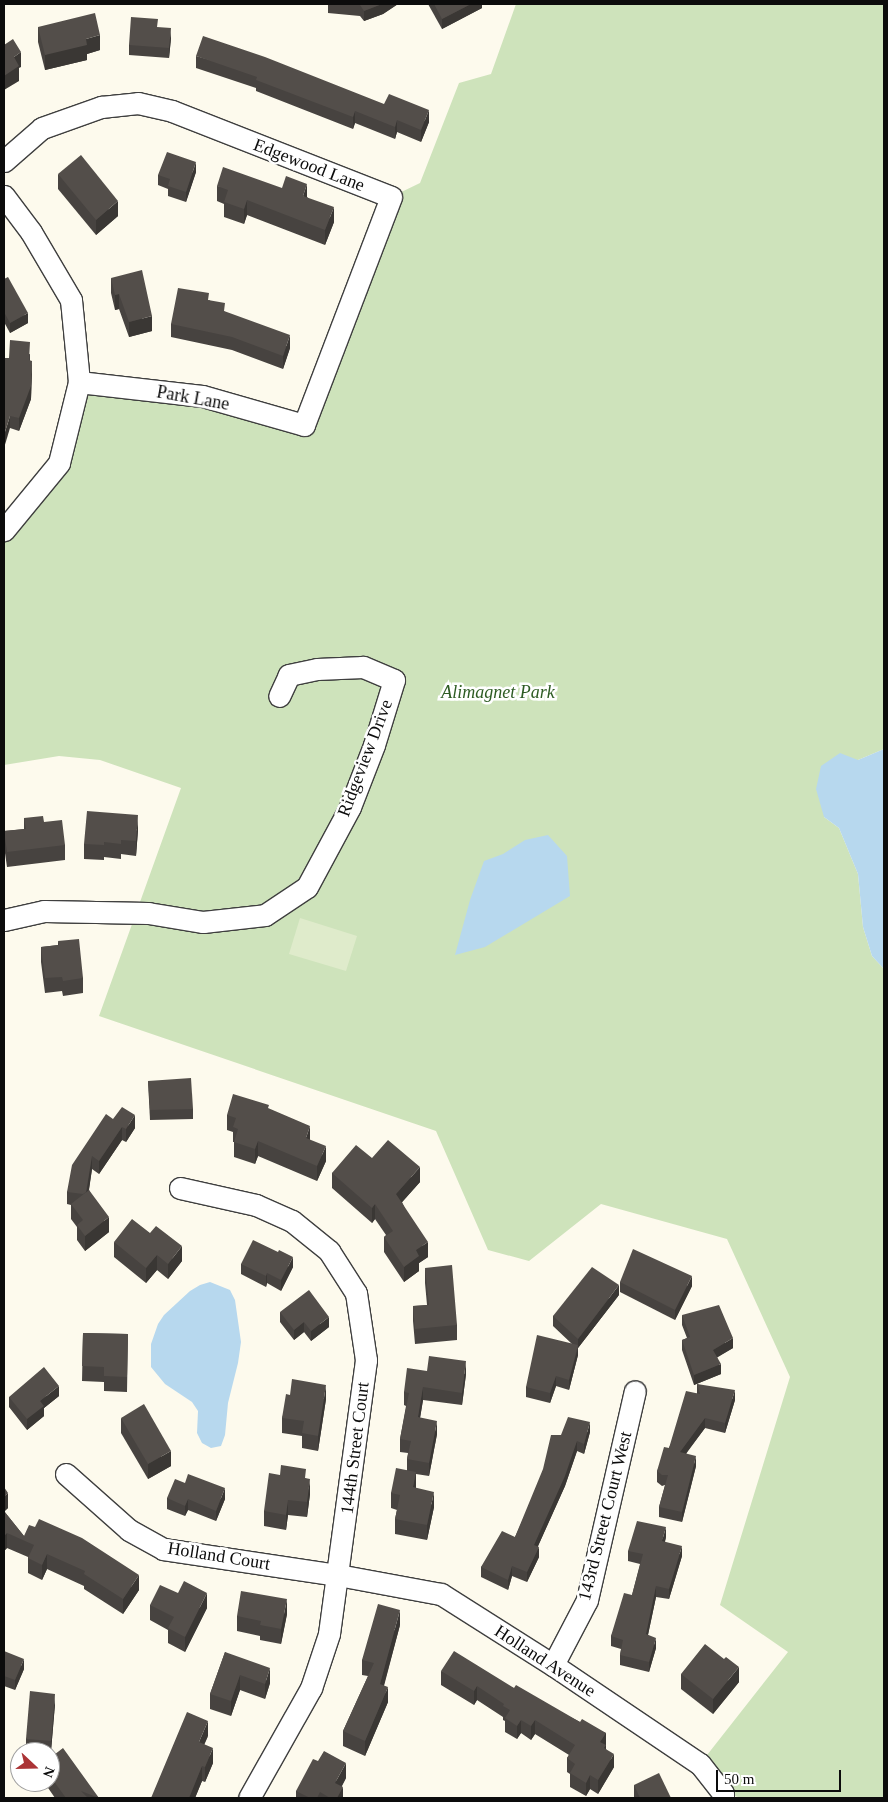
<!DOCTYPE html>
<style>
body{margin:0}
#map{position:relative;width:888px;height:1802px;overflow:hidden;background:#fdfaed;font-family:"Times New Roman",serif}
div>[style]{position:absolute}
.green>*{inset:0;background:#cee3bb}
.pitch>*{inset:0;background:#dfebcb}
.water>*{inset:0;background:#b7d8ee}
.roads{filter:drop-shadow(1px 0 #3f3f3f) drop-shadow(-1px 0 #3f3f3f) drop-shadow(0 1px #3f3f3f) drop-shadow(0 -1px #3f3f3f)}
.minor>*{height:21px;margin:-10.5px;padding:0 10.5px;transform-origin:10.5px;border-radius:10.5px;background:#fff}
.wall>*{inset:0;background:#474340}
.shaded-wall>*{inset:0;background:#3a3734}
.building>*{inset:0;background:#534e4a}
span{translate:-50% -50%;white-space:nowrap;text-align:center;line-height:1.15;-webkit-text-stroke:5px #fff;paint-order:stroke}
.street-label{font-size:18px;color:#0c0c0c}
.park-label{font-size:18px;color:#2e5c24;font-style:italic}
.frame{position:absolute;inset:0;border:5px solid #0c0c0c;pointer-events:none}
.north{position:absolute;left:10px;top:1742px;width:50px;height:50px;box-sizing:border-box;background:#fff;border:1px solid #9e9e9e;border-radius:50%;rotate:111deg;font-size:14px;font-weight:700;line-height:20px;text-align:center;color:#0c0c0c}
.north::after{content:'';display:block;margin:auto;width:18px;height:22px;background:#ab3436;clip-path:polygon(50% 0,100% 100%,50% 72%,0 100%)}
.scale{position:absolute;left:716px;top:1770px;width:125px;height:22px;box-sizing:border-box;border:2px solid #0c0c0c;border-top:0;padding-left:6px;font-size:15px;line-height:18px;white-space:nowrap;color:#0c0c0c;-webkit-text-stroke:4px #fff;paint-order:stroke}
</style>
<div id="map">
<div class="green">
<i style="clip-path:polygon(516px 4px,884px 4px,884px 749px,858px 760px,824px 817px,839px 828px,858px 874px,863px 927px,872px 956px,884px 969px,884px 1798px,742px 1798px,723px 1793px,700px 1764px,788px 1652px,720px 1605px,790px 1377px,727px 1239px,601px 1204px,529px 1261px,488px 1250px,436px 1131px,99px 1016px,181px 788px,100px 760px,59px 756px,4px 765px,4px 530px,59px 463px,79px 382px,304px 424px,391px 197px,420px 183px,459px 83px,491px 74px)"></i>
</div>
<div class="pitch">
<i style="clip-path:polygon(300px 918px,357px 936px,346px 971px,289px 954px)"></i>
</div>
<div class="water">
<i style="clip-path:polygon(884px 749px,884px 969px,872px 956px,863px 927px,858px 874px,839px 828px,824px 817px,816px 789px,821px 766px,840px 753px,858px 760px)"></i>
<i style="clip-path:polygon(548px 835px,567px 856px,570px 896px,485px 947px,455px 955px,470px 900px,484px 861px,503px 854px,525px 840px)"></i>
<i style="clip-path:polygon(210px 1282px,230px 1290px,235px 1300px,241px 1342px,238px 1363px,228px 1403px,225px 1435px,221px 1446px,211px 1448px,202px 1443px,197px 1433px,198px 1411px,192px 1402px,165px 1384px,151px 1367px,151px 1344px,158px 1324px,164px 1315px,190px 1291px,200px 1285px)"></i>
</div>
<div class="roads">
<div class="minor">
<i style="left:4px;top:161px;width:50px;rotate:-41deg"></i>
<i style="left:42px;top:128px;width:63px;rotate:-19.6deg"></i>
<i style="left:101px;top:107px;width:37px;rotate:-6deg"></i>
<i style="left:138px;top:103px;width:35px;rotate:13deg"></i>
<i style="left:172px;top:111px;width:235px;rotate:21.4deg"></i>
<i style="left:391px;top:197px;width:244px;rotate:110.9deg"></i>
<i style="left:304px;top:425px;width:106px;rotate:-164.1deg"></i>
<i style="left:202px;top:396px;width:124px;rotate:-173.5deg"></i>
<i style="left:4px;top:196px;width:45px;rotate:53.1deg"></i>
<i style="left:31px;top:232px;width:79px;rotate:59.5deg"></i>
<i style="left:71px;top:300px;width:82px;rotate:84.4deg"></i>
<i style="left:79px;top:382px;width:83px;rotate:103.9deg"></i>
<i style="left:59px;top:463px;width:87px;rotate:129.4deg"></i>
<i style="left:4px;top:920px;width:41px;rotate:-12.7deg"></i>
<i style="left:44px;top:911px;width:104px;rotate:1.1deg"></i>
<i style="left:148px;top:913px;width:56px;rotate:9.3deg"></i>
<i style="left:203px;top:922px;width:62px;rotate:-6.4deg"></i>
<i style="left:265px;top:915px;width:50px;rotate:-33.7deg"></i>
<i style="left:307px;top:887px;width:91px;rotate:-61.7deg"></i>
<i style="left:350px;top:807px;width:66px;rotate:-68.8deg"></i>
<i style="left:374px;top:745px;width:68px;rotate:-72.9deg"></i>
<i style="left:394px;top:680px;width:34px;rotate:-157deg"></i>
<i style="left:363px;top:667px;width:46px;rotate:177.5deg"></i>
<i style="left:317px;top:669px;width:29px;rotate:168deg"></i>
<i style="left:289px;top:675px;width:23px;rotate:115deg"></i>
<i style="left:180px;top:1188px;width:78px;rotate:12.6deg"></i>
<i style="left:256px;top:1205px;width:39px;rotate:24deg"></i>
<i style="left:292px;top:1221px;width:48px;rotate:39deg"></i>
<i style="left:329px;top:1251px;width:50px;rotate:57.3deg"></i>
<i style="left:356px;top:1293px;width:68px;rotate:81.5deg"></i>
<i style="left:366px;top:1360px;width:276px;rotate:97.7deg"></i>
<i style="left:329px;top:1634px;width:57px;rotate:108.4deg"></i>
<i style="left:311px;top:1688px;width:126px;rotate:119.4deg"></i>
<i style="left:66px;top:1474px;width:84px;rotate:41.6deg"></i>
<i style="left:129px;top:1530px;width:39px;rotate:29deg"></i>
<i style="left:163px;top:1549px;width:177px;rotate:8.5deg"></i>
<i style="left:338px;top:1575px;width:105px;rotate:10.5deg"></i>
<i style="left:441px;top:1594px;width:133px;rotate:32.4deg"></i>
<i style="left:553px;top:1665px;width:177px;rotate:34deg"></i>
<i style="left:700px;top:1764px;width:37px;rotate:52deg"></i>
<i style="left:723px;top:1793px;width:5px;rotate:90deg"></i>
<i style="left:553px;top:1665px;width:73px;rotate:-62.4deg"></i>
<i style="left:587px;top:1600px;width:214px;rotate:-77.1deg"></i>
</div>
</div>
<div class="wall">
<i style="clip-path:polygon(328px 4px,398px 4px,383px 14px,364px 21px,360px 16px,328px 13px)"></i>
<i style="clip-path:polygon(428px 4px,482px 4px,482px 8px,442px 29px)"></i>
<i style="clip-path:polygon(38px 27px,100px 50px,87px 54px,87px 60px,45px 70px,38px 42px)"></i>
<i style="clip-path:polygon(171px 38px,169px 58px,129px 55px,129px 45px)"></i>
<i style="clip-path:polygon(196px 56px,429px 122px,421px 142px,397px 132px,395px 139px,355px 123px,353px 129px,256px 91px,256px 88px,196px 68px)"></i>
<i style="clip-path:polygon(196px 172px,186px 202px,168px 196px,168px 189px,158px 185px,158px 175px)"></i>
<i style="clip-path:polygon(58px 174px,118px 216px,96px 235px,58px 189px)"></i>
<i style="clip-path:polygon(217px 186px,307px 197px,334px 222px,325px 245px,247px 215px,244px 224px,224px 217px,224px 204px,217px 201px)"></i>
<i style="clip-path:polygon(111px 278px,152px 331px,129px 337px,119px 309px,115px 310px,111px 293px)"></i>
<i style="clip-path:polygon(4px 279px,28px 323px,10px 333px,4px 322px)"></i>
<i style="clip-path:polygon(209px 300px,225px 312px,290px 348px,283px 369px,232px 350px,171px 337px,171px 324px)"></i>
<i style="clip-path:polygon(30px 354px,30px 361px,32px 374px,31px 399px,19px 431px,10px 428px,9px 358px)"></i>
<i style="clip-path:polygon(24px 818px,44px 822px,65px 845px,65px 860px,7px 867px,4px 846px,4px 831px,24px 829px)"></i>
<i style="clip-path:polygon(138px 830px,136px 856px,121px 854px,121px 859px,104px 857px,104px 860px,84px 859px,84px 844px)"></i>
<i style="clip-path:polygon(58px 941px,83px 978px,83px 993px,63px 996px,62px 991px,45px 993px,41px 962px,41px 947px,58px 945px)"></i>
<i style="clip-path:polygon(148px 1081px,193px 1109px,193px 1119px,150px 1120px)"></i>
<i style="clip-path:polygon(269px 1109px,310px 1140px,326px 1161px,317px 1181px,258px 1156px,255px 1164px,234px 1157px,234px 1142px,233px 1142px,233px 1132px,227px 1130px,227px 1115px)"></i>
<i style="clip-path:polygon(113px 1119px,135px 1128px,126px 1142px,122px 1140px,99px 1174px,92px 1169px,89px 1190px,109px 1232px,85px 1251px,77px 1240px,77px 1227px,71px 1219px,71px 1205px,67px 1204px,67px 1192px)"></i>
<i style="clip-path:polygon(372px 1158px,420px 1182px,402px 1202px,428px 1257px,419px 1263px,419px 1271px,404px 1282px,384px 1252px,384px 1237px,386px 1235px,375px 1219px,372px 1223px,332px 1188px,332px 1173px)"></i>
<i style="clip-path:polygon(114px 1242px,182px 1261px,168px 1279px,157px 1270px,146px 1283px,114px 1257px)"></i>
<i style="clip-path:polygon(241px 1264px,293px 1267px,281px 1291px,267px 1283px,266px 1287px,241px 1274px)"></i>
<i style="clip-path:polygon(425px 1268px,457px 1325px,457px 1340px,415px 1344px,413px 1321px,413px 1306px,427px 1305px,425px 1283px)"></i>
<i style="clip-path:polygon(620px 1282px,692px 1286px,675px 1320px,620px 1292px)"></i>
<i style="clip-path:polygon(619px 1295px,578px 1348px,578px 1355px,569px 1390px,556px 1386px,550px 1403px,526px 1397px,526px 1387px,572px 1344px,553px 1326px,553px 1316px)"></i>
<i style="clip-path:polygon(280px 1312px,329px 1327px,311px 1341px,304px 1332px,294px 1340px,280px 1322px)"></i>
<i style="clip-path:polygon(682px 1315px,733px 1348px,717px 1357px,721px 1374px,694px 1385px,682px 1350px,682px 1340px,687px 1338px,682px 1325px)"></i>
<i style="clip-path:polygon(83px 1333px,128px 1334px,127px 1392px,104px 1391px,104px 1382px,82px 1381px)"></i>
<i style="clip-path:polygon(427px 1371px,466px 1374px,462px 1405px,423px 1400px,420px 1418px,437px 1434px,429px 1476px,416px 1474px,416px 1488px,434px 1507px,427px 1540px,395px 1534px,395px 1519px,397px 1510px,391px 1508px,391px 1493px,407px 1470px,407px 1459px,408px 1453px,400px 1452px,400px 1439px,406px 1406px,404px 1405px,404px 1392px)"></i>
<i style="clip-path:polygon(697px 1384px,735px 1400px,725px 1433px,705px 1428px,686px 1453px,696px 1466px,682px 1522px,659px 1517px,659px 1507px,665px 1485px,662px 1486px,657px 1482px,657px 1471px,697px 1393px)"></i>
<i style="clip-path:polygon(290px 1395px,326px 1399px,318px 1451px,302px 1448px,302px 1436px,282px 1433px,282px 1418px)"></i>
<i style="clip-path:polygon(59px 1396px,44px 1408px,44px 1416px,27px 1430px,9px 1407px,9px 1397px)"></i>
<i style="clip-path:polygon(121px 1418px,171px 1466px,148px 1479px,121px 1433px)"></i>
<i style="clip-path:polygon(590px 1432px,584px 1454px,577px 1451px,565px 1486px,538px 1546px,539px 1557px,527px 1582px,512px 1576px,508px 1590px,481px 1577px,481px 1567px,515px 1537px,561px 1435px)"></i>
<i style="clip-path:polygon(306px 1478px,310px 1494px,307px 1517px,288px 1515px,286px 1530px,264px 1526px,264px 1511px)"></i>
<i style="clip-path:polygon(4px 1487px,8px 1508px,4px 1511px,24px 1536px,139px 1590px,123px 1614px,84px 1589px,84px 1586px,47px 1569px,42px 1580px,28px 1573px,28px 1557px,7px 1548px,4px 1551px)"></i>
<i style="clip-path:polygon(167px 1498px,225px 1499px,216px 1521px,188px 1510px,185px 1516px,167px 1509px)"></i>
<i style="clip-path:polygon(666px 1537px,665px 1542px,682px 1556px,669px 1599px,656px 1597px,648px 1635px,656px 1648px,649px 1672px,620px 1665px,620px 1655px,621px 1649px,611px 1646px,611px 1636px,632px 1595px,640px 1564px,628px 1561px,628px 1551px)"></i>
<i style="clip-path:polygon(150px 1605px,207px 1608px,185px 1652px,168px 1643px,168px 1630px,150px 1620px)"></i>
<i style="clip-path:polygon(287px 1614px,281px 1644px,260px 1640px,260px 1636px,237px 1631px,237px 1616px)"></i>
<i style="clip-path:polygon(400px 1625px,384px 1686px,388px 1702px,365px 1756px,343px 1746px,343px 1731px,368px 1676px,362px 1675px,362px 1660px)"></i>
<i style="clip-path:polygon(4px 1651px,24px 1669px,15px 1690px,4px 1686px)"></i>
<i style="clip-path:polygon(225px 1652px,270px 1683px,265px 1699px,240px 1690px,231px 1716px,210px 1709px,210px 1694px)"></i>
<i style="clip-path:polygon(441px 1671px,514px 1688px,580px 1722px,606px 1733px,606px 1749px,614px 1767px,598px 1794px,590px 1789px,586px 1796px,570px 1787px,570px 1774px,567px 1772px,567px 1758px,569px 1755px,535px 1734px,531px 1740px,521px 1733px,517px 1739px,505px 1732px,505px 1721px,503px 1720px,503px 1717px,477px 1700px,474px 1705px,441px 1685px)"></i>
<i style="clip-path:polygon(681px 1674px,739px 1682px,713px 1714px,681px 1689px)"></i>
<i style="clip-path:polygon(55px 1704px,51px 1751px,26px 1749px,26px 1739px)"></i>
<i style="clip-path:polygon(208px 1736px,204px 1744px,213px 1763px,205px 1782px,202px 1781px,195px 1798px,151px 1798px)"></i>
<i style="clip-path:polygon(50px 1758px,99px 1798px,55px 1798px,44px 1782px,50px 1782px)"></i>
<i style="clip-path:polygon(346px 1778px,342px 1786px,343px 1798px,296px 1798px,296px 1791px)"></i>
<i style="clip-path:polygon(634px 1785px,671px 1798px,634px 1798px)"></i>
</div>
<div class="shaded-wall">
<i style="clip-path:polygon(382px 4px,398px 4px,383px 14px,364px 21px,364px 11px)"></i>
<i style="clip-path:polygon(471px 4px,482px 4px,482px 8px,442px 29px,442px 19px)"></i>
<i style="clip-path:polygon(171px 28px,171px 38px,169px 58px,169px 48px)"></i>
<i style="clip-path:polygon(100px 35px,100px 50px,87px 54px,87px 60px,45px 70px,45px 55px,86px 39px)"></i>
<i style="clip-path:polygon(21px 52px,21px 67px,19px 68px,19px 81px,4px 90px,4px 76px,14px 57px)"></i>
<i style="clip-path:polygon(429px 110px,429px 122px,421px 142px,421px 130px)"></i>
<i style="clip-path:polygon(355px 111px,355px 123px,353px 129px,353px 117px)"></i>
<i style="clip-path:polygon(397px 120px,397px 132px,395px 139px,395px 127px)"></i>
<i style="clip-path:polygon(196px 162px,196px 172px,186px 202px,186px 192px)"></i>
<i style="clip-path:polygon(307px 184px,307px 199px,303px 196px)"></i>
<i style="clip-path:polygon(247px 200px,247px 215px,244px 224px,244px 209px)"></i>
<i style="clip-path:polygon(118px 201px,118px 216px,96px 235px,96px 220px)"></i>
<i style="clip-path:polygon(334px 207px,334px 222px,325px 245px,325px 230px)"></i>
<i style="clip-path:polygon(119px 294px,119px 309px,115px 310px,115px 295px)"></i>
<i style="clip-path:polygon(28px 313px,28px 323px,10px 333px,10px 323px)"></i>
<i style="clip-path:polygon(152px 316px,152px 331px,129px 337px,129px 322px)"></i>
<i style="clip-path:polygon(290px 335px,290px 348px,283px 369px,283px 356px)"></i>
<i style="clip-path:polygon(32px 361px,31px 399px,19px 431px,19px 418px)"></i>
<i style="clip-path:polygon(10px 416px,10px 428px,4px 448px,4px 435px)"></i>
<i style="clip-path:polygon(138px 815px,138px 830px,136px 856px,136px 841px)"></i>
<i style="clip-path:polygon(135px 1115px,135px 1128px,126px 1142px,126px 1129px)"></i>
<i style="clip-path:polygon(310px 1126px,310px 1141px,306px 1138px)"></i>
<i style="clip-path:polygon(122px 1127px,122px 1140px,99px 1174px,99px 1161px)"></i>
<i style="clip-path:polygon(258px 1141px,258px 1156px,255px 1164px,255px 1149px)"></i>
<i style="clip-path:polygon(326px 1146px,326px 1161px,317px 1181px,317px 1166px)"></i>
<i style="clip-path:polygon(92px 1156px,92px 1169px,86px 1208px,86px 1195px)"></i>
<i style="clip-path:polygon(420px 1167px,420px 1182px,396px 1209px,396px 1194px)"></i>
<i style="clip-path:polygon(375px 1204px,375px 1219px,372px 1223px,372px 1208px)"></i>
<i style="clip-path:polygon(109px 1217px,109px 1232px,85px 1251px,85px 1236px)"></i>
<i style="clip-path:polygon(428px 1242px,428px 1257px,419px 1263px,419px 1271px,404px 1282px,404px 1267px,416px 1250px)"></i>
<i style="clip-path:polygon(182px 1246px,182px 1261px,168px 1279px,168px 1264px)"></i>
<i style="clip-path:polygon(157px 1255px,157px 1270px,146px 1283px,146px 1268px)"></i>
<i style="clip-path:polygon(293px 1257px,293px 1267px,281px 1291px,281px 1280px)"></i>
<i style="clip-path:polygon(267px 1273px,267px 1283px,266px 1287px,266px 1276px)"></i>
<i style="clip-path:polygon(692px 1276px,692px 1286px,675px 1320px,675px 1310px)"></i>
<i style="clip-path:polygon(619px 1285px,619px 1295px,578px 1348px,578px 1355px,569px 1390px,569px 1380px,578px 1348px,578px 1339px)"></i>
<i style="clip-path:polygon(329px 1317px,329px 1327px,311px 1341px,311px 1331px)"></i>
<i style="clip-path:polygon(304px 1322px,304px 1332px,294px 1340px,294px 1330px)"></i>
<i style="clip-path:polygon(733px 1338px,733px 1348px,713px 1360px,713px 1350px)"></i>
<i style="clip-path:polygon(466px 1361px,466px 1374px,462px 1405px,462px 1393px)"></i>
<i style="clip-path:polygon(721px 1364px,721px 1374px,694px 1385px,694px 1375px)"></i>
<i style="clip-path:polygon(556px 1376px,556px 1386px,550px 1403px,550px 1393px)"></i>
<i style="clip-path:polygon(326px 1385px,326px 1399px,318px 1451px,318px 1436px)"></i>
<i style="clip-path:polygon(59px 1386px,59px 1396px,44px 1408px,44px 1416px,27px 1430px,27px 1419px,40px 1401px)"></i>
<i style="clip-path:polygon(423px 1387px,423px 1400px,418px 1430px,418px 1417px)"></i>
<i style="clip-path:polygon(735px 1390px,735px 1400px,725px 1433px,725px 1423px)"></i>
<i style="clip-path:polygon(705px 1418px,705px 1428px,680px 1462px,680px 1452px)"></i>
<i style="clip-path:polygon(437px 1421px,437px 1434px,429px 1476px,429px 1463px)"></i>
<i style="clip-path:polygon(590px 1422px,590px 1432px,584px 1454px,584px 1444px)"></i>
<i style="clip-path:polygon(577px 1441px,577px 1451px,565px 1486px,534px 1555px,534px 1545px)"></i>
<i style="clip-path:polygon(171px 1451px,171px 1466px,148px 1479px,148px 1464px)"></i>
<i style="clip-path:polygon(696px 1456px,696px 1466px,682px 1522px,682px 1512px)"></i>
<i style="clip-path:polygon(416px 1472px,416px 1487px,413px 1502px,413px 1487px)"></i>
<i style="clip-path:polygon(310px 1479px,310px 1494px,307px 1517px,307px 1502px)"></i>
<i style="clip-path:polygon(225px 1488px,225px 1499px,216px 1521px,216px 1511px)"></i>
<i style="clip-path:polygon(434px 1492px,434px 1507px,427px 1540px,427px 1525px)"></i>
<i style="clip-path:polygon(8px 1493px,8px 1508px,4px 1512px,4px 1497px)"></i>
<i style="clip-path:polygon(188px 1499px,188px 1510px,185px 1516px,185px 1506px)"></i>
<i style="clip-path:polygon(288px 1500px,288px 1515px,286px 1530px,286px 1515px)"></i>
<i style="clip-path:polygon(666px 1527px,666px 1537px,662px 1551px,662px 1541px)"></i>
<i style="clip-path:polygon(7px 1533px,7px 1548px,4px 1551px,4px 1536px)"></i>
<i style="clip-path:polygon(682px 1546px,682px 1556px,669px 1599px,669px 1589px)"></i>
<i style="clip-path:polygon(539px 1547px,539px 1557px,527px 1582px,527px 1572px)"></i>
<i style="clip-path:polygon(47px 1554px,47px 1569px,42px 1580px,42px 1565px)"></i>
<i style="clip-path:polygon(512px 1566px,512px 1576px,508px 1590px,508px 1580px)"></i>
<i style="clip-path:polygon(139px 1575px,139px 1590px,123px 1614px,123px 1599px)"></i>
<i style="clip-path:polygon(656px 1586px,656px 1597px,646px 1644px,646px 1634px)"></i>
<i style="clip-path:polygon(207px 1593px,207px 1608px,185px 1652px,185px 1637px)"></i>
<i style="clip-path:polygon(287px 1599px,287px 1614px,281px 1644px,281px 1629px)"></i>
<i style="clip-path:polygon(400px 1610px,400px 1625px,380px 1699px,380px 1684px)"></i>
<i style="clip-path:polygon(656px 1638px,656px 1648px,649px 1672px,649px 1662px)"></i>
<i style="clip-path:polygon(24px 1659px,24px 1669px,15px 1690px,15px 1680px)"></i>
<i style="clip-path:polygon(739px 1667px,739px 1682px,713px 1714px,713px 1699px)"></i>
<i style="clip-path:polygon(270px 1668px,270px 1683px,265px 1699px,265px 1684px)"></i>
<i style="clip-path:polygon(240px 1675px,240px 1690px,231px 1716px,231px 1701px)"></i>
<i style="clip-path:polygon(477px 1686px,477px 1700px,474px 1705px,474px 1691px)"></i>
<i style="clip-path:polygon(388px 1687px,388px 1702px,365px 1756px,365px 1741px)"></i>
<i style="clip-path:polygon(55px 1694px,55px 1704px,51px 1751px,51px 1741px)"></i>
<i style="clip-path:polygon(521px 1720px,521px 1733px,517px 1739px,517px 1726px)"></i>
<i style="clip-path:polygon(535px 1720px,535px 1734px,531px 1740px,531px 1726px)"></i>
<i style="clip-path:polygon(208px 1721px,208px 1736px,199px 1757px,199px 1742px)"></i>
<i style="clip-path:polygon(606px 1733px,606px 1759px,600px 1742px)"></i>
<i style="clip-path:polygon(213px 1748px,213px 1763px,205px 1782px,205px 1767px)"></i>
<i style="clip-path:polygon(614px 1754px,614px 1767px,598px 1794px,598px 1780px)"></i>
<i style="clip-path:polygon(346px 1763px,346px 1778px,335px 1798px,335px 1783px)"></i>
<i style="clip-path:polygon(202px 1766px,202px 1781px,195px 1798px,189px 1798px)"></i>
<i style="clip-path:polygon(590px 1775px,590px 1789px,586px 1796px,586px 1783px)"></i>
<i style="clip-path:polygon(343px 1787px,343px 1798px,337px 1798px)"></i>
</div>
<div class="building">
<i style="clip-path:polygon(342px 4px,382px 4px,364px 11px,360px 5px)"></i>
<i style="clip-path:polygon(434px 4px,471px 4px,442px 19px)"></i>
<i style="clip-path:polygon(95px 13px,100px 35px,86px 39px,87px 45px,45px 55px,38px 27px)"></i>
<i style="clip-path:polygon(131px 17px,158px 19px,157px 27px,171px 28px,169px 48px,129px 45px)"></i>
<i style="clip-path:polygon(203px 36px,265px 57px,384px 104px,389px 94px,429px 110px,421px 130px,397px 120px,395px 127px,355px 111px,353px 117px,256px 80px,257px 77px,196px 56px)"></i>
<i style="clip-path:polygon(13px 39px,21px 52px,14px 57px,19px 66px,4px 76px,4px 45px)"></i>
<i style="clip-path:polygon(167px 152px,196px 162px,186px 192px,168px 186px,170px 179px,158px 175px)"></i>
<i style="clip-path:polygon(81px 155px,118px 201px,96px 220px,58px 174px)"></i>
<i style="clip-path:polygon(223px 167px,282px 188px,286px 176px,307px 184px,303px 196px,334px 207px,325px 230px,247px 200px,244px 209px,224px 202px,228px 190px,217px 186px)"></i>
<i style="clip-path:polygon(142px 270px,152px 316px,129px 322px,119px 294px,115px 295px,111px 278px)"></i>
<i style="clip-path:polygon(8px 277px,28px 313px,10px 323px,4px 312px,4px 279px)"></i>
<i style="clip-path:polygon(178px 288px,209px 293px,208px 300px,225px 303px,224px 311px,290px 335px,283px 356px,232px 337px,171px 324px)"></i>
<i style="clip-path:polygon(10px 340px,30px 342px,29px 360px,32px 361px,31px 386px,19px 418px,10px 416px,4px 435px,4px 358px,9px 358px)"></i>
<i style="clip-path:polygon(87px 811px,138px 815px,136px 841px,121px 840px,121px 844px,104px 842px,104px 845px,84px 844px)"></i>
<i style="clip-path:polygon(43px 816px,44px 822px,62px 820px,65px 845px,7px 852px,4px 831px,26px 829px,24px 818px)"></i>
<i style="clip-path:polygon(79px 939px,83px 978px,63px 981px,62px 977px,45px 978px,41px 947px,59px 945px,58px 941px)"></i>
<i style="clip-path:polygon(191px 1078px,193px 1109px,150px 1110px,148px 1081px)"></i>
<i style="clip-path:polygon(233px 1094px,269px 1105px,268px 1108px,310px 1126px,306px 1138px,326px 1146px,317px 1166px,258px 1141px,255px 1149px,234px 1142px,238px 1129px,233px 1127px,236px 1118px,227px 1115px)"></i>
<i style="clip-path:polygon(122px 1107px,135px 1115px,126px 1129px,122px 1127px,99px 1161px,92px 1156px,86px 1192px,83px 1194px,67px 1192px,72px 1165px,106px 1114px,113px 1119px)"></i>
<i style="clip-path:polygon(388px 1140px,420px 1167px,396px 1194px,428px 1242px,416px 1250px,419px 1256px,404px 1267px,384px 1237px,393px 1231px,375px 1204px,372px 1208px,332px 1173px,356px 1145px,372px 1158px)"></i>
<i style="clip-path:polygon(89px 1190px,109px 1217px,85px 1236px,77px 1225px,83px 1220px,71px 1204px)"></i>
<i style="clip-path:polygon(132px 1219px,150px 1233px,156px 1226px,182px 1246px,168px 1264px,157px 1255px,146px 1268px,114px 1242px)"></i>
<i style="clip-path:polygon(253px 1240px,278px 1252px,279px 1250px,293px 1257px,281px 1280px,267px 1273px,266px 1276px,241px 1264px)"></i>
<i style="clip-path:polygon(633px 1249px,692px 1276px,675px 1310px,620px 1282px)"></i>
<i style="clip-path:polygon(452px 1265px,457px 1325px,415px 1329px,413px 1306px,429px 1305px,425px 1268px)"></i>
<i style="clip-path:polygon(592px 1267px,619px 1285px,578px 1339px,553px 1316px)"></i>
<i style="clip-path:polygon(309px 1290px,329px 1317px,311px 1331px,304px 1322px,294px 1330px,280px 1312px)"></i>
<i style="clip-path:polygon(719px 1305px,733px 1338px,713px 1350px,721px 1364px,694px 1375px,682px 1340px,690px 1337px,682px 1315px)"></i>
<i style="clip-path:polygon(83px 1333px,128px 1334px,127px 1377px,104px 1376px,104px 1367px,82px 1366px)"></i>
<i style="clip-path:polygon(537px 1335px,578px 1345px,569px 1380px,556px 1376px,550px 1393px,526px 1387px)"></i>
<i style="clip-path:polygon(429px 1356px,466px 1361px,462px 1393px,423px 1387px,418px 1417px,437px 1421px,429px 1463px,407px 1459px,411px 1441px,400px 1439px,409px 1393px,404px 1392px,407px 1368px,427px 1371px)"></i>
<i style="clip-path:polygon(44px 1367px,59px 1386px,40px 1401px,44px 1406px,27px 1419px,9px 1397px)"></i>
<i style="clip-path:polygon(292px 1379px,326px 1385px,318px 1436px,302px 1433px,304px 1421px,282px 1418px,286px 1394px,290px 1395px)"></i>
<i style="clip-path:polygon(697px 1384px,735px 1390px,725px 1423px,705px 1418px,680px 1452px,696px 1456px,682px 1512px,659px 1507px,668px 1475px,662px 1475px,657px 1471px,664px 1447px,669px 1448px,686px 1391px,700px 1394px)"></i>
<i style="clip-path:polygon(144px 1404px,171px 1451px,148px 1464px,121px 1418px)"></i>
<i style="clip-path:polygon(568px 1417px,590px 1422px,584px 1444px,577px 1441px,565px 1476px,534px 1545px,539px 1547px,527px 1572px,512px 1566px,508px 1580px,481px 1567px,502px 1531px,515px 1537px,543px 1469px,551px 1435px,561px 1435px)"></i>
<i style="clip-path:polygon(281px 1465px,306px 1469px,305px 1478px,310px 1479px,307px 1502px,288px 1500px,286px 1515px,264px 1511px,269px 1473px,280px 1475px)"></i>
<i style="clip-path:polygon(396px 1468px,416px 1472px,413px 1487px,434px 1492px,427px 1525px,395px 1519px,400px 1495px,391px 1493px)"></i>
<i style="clip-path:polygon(188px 1474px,225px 1488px,216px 1511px,188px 1499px,185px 1506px,167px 1498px,175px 1479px,185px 1483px)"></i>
<i style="clip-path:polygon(4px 1487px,8px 1493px,4px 1497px)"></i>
<i style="clip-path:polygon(4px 1511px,24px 1536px,29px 1525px,35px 1527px,39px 1519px,82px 1538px,139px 1575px,123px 1599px,84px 1574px,85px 1571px,47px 1554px,42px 1565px,28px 1558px,34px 1545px,7px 1533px,4px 1536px)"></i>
<i style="clip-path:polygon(637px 1521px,666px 1527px,662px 1541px,682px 1546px,669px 1589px,656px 1586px,646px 1634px,656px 1638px,649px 1662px,620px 1655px,623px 1640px,611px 1636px,624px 1593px,632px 1595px,643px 1554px,628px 1551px)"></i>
<i style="clip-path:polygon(184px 1581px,207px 1593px,185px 1637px,168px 1628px,174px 1617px,150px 1605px,160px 1585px,178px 1593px)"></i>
<i style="clip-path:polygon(241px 1591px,287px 1599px,281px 1629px,260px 1625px,261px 1621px,237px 1616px)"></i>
<i style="clip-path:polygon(378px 1604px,400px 1610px,380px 1684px,388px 1687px,365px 1741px,343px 1731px,374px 1663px,362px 1660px)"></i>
<i style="clip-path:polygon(705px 1644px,724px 1659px,726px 1657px,739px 1667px,713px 1699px,681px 1674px)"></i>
<i style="clip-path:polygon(4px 1651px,24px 1659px,15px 1680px,4px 1676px)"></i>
<i style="clip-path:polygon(454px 1651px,514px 1688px,516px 1685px,580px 1722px,582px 1719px,606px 1733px,600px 1742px,606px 1745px,604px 1748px,614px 1754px,598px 1780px,590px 1775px,586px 1783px,570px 1773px,575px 1764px,567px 1758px,575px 1745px,535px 1720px,531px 1726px,521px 1720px,517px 1726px,505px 1718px,510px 1710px,503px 1706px,504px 1704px,477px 1686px,474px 1691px,441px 1671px)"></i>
<i style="clip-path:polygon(225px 1652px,270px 1668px,265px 1684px,240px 1675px,231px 1701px,210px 1694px)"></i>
<i style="clip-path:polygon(30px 1691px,55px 1694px,51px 1741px,26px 1739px)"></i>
<i style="clip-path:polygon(187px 1712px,208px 1721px,199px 1742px,213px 1748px,205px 1767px,202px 1766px,189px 1798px,151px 1798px)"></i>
<i style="clip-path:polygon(63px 1748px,99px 1798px,81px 1791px,87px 1797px,86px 1798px,66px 1798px,50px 1776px,50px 1758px)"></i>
<i style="clip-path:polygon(324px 1751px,346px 1763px,335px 1783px,343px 1787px,337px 1798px,330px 1798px,320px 1792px,317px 1798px,310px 1798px,296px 1791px,313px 1759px,318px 1761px)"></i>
<i style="clip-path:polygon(659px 1773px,671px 1798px,640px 1798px,634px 1785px)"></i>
</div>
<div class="street-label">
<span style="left:309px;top:165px;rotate:21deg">Edgewood Lane</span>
<span style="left:193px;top:398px;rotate:10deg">Park Lane</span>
<span style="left:365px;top:758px;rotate:-69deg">Ridgeview Drive</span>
<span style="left:355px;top:1448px;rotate:-83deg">144th Street Court</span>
<span style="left:605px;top:1516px;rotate:-76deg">143rd Street Court West</span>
<span style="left:219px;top:1556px;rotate:9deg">Holland Court</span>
<span style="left:545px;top:1661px;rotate:33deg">Holland Avenue</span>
</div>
<div class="park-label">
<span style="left:498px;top:692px">Alimagnet Park</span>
</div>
<div class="frame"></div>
<div class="north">N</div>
<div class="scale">50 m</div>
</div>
